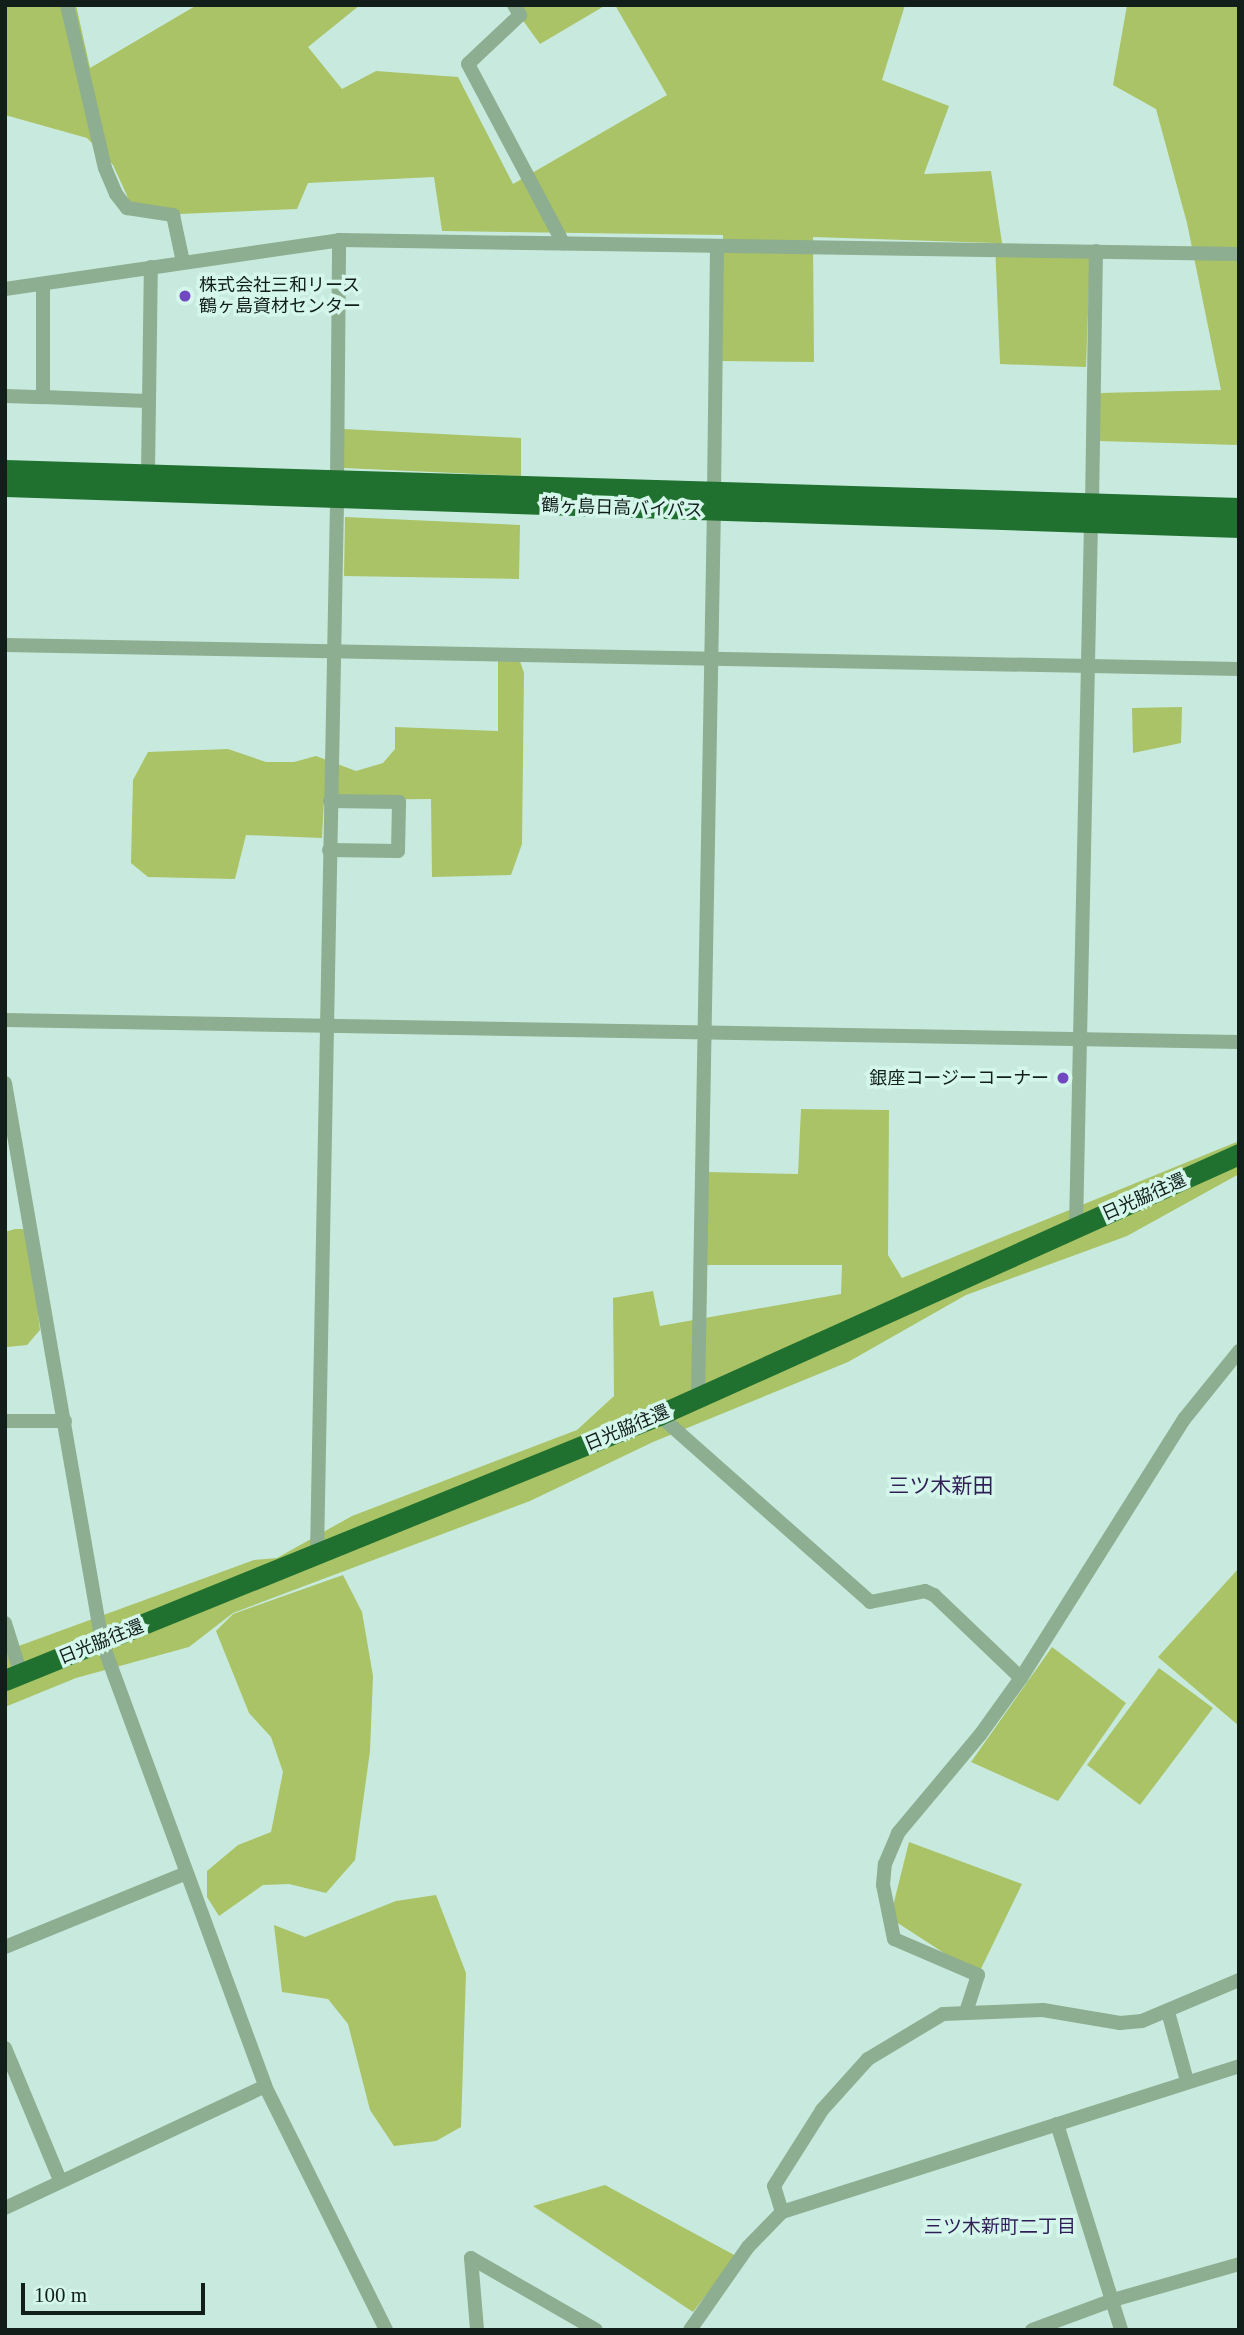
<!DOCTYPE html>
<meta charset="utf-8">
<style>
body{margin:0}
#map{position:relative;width:1244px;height:2335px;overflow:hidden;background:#c8eade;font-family:"Times New Roman","Noto Sans JP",serif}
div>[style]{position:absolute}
.green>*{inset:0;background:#a9c366}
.minor>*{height:14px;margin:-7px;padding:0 7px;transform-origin:7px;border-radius:7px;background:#8dae90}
.highway>*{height:21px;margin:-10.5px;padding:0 10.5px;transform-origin:10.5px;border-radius:10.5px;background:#207130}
.dots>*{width:19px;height:19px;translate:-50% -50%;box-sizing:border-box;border:4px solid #d5f7eb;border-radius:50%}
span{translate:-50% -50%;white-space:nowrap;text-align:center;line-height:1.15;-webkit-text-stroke:7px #d5f7eb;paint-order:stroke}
.poi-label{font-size:18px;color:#121e1a}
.left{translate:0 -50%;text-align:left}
.right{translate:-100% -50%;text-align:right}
.street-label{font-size:18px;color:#121e1a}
.neighbourhood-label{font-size:19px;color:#311d57}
.quarter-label{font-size:21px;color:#311d57}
.frame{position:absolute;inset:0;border:7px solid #121e1a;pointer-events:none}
.scale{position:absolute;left:21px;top:2283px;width:184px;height:32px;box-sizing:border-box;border:4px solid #121e1a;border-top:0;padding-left:9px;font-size:21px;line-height:24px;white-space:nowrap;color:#121e1a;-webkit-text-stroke:5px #d5f7eb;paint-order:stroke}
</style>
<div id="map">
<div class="green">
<i style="clip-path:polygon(5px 5px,76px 5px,90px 68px,197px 5px,360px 5px,308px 47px,342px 89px,376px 71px,458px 77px,513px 184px,667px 95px,615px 5px,905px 5px,882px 80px,949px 106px,924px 174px,991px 171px,1004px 256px,1090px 258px,1086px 367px,1000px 364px,995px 243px,813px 237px,814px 362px,721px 361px,723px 235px,442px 231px,434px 177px,308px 183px,297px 209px,179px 214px,130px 202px,113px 165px,87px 138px,5px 115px)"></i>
<i style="clip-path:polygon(521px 5px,606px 5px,540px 44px,524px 22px)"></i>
<i style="clip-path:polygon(1127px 5px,1239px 5px,1239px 445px,1098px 441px,1100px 393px,1221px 390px,1187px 223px,1156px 109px,1113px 85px)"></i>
<i style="clip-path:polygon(344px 429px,521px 438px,521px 476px,344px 468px)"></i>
<i style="clip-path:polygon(345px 517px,520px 525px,519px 579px,344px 576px)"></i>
<i style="clip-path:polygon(498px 658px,519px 658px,524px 673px,522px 844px,511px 875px,432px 877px,431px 799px,324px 800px,322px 838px,246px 835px,235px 879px,148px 877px,131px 863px,133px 780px,148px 752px,228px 749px,266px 762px,294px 762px,316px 756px,356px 771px,383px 763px,395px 749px,395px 727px,498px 731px)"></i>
<i style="clip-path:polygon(1182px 707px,1181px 743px,1133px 753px,1132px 708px)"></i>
<i style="clip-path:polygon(801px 1109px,889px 1110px,888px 1255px,902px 1278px,1239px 1141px,1239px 1174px,1127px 1236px,966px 1295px,848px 1362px,653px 1442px,530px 1501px,233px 1613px,189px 1647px,76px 1678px,5px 1707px,5px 1651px,254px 1560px,277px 1558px,352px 1516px,577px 1430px,614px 1396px,613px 1298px,653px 1291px,660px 1326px,841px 1294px,842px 1265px,704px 1265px,706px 1172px,798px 1174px)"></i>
<i style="clip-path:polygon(15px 1229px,23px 1229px,29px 1237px,40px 1330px,27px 1345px,7px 1347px,5px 1232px)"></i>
<i style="clip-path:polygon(1239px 1568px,1239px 1726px,1158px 1657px)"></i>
<i style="clip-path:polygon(343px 1575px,362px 1612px,373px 1676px,370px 1751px,355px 1860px,326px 1893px,289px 1884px,263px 1885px,219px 1916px,207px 1897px,207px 1871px,238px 1845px,271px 1832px,283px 1772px,271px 1737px,249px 1713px,216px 1631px,233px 1614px)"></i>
<i style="clip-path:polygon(1052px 1647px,1126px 1703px,1058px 1801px,971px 1762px)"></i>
<i style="clip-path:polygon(1159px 1668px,1213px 1708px,1140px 1805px,1087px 1765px)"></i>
<i style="clip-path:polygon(909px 1842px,1022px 1884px,978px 1975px,890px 1918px)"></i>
<i style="clip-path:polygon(436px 1895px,466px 1973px,461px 2127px,436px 2141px,394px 2146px,370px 2110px,348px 2024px,328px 1999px,282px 1992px,274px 1925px,305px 1937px,396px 1901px)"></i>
<i style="clip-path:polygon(605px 2185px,736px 2256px,693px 2312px,533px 2206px)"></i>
</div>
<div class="minor">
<i style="left:67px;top:5px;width:167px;rotate:76.9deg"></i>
<i style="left:105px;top:168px;width:28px;rotate:67deg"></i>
<i style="left:116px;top:194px;width:18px;rotate:52deg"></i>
<i style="left:127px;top:208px;width:47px;rotate:8.7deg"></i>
<i style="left:173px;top:215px;width:48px;rotate:78deg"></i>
<i style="left:514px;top:5px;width:12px;rotate:59deg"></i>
<i style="left:520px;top:15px;width:71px;rotate:136.7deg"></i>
<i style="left:468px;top:64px;width:203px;rotate:62deg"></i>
<i style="left:43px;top:284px;width:113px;rotate:90deg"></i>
<i style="left:43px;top:397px;width:104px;rotate:2.2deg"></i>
<i style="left:5px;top:289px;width:338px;rotate:-8.3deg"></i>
<i style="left:339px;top:240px;width:900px;rotate:0.89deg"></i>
<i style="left:5px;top:396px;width:38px;rotate:2deg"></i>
<i style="left:148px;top:473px;width:206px;rotate:-89.2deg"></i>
<i style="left:337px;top:481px;width:241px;rotate:-89.5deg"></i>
<i style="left:714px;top:493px;width:247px;rotate:-89.3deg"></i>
<i style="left:1092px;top:505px;width:254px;rotate:-89.1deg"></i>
<i style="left:5px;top:645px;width:1234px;rotate:1.11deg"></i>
<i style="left:329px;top:850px;width:69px;rotate:0.8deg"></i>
<i style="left:398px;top:851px;width:49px;rotate:-88.8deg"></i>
<i style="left:399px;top:802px;width:69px;rotate:-179.2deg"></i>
<i style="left:5px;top:1020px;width:1234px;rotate:1.02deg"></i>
<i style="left:5px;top:1083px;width:567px;rotate:80.16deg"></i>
<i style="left:102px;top:1642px;width:473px;rotate:69.8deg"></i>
<i style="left:265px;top:2086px;width:272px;rotate:63.6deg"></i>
<i style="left:1076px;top:1227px;width:704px;rotate:-88.78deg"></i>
<i style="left:698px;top:1397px;width:886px;rotate:-88.97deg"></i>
<i style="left:659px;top:1415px;width:282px;rotate:41.5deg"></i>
<i style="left:870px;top:1602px;width:56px;rotate:-11.3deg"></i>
<i style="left:925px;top:1591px;width:10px;rotate:24deg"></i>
<i style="left:934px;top:1595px;width:120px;rotate:43.7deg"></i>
<i style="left:1021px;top:1678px;width:307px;rotate:-57.8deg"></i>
<i style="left:1185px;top:1418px;width:86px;rotate:-51.1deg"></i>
<i style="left:5px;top:1421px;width:60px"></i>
<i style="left:317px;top:1554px;width:1056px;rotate:-88.91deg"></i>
<i style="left:5px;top:1623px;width:53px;rotate:72.6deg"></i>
<i style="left:5px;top:1947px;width:196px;rotate:-22.2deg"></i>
<i style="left:966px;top:2012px;width:39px;rotate:-72deg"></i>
<i style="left:978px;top:1975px;width:91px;rotate:-156.8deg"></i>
<i style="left:894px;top:1939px;width:55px;rotate:-101.5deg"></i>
<i style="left:883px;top:1885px;width:21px;rotate:-85deg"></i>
<i style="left:885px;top:1864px;width:34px;rotate:-67deg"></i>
<i style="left:898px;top:1833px;width:128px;rotate:-50.1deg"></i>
<i style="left:980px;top:1735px;width:70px;rotate:-54.3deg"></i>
<i style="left:1168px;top:2012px;width:72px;rotate:74.6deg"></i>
<i style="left:5px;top:2048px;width:143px;rotate:67.4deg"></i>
<i style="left:1057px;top:2124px;width:216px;rotate:72.7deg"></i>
<i style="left:5px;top:2208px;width:287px;rotate:-25.1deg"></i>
<i style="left:782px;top:2212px;width:27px;rotate:-107deg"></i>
<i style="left:774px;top:2186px;width:90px;rotate:-57.7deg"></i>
<i style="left:822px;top:2110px;width:69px;rotate:-48deg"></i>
<i style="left:868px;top:2059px;width:87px;rotate:-31deg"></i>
<i style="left:943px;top:2014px;width:100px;rotate:-2.3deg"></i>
<i style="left:1043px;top:2010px;width:78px;rotate:9.6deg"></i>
<i style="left:1120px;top:2023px;width:22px;rotate:-5deg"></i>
<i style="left:1142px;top:2021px;width:105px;rotate:-22.9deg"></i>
<i style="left:471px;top:2258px;width:144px;rotate:29.9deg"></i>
<i style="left:471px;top:2258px;width:72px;rotate:85.2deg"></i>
<i style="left:690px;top:2330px;width:101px;rotate:-55.1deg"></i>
<i style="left:748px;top:2247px;width:49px;rotate:-45.8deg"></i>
<i style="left:782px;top:2212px;width:480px;rotate:-17.7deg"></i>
<i style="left:1032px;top:2330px;width:86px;rotate:-20.3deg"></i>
<i style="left:1113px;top:2300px;width:131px;rotate:-15.9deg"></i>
</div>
<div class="highway">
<i style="left:5px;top:470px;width:1235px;rotate:1.76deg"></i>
<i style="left:5px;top:486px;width:1235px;rotate:1.9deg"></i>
<i style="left:5px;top:1680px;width:706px;rotate:-22.06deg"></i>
<i style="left:659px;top:1415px;width:636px;rotate:-24.23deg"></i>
</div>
<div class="dots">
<i style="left:185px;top:296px;background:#7148c0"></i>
<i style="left:1063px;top:1078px;background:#7148c0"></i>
</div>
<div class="poi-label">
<span class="left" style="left:199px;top:296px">株式会社三和リース<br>鶴ヶ島資材センター</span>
<span class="right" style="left:1049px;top:1078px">銀座コージーコーナー</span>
</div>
<div class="street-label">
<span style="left:622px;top:508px;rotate:2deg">鶴ヶ島日高バイパス</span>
<span style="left:1144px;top:1197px;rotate:-24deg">日光脇往還</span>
<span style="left:627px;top:1428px;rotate:-23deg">日光脇往還</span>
<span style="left:101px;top:1642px;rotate:-22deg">日光脇往還</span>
</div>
<div class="neighbourhood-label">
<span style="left:1000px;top:2227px">三ツ木新町二丁目</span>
</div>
<div class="quarter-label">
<span style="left:941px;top:1486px">三ツ木新田</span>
</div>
<div class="frame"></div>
<div class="scale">100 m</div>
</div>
